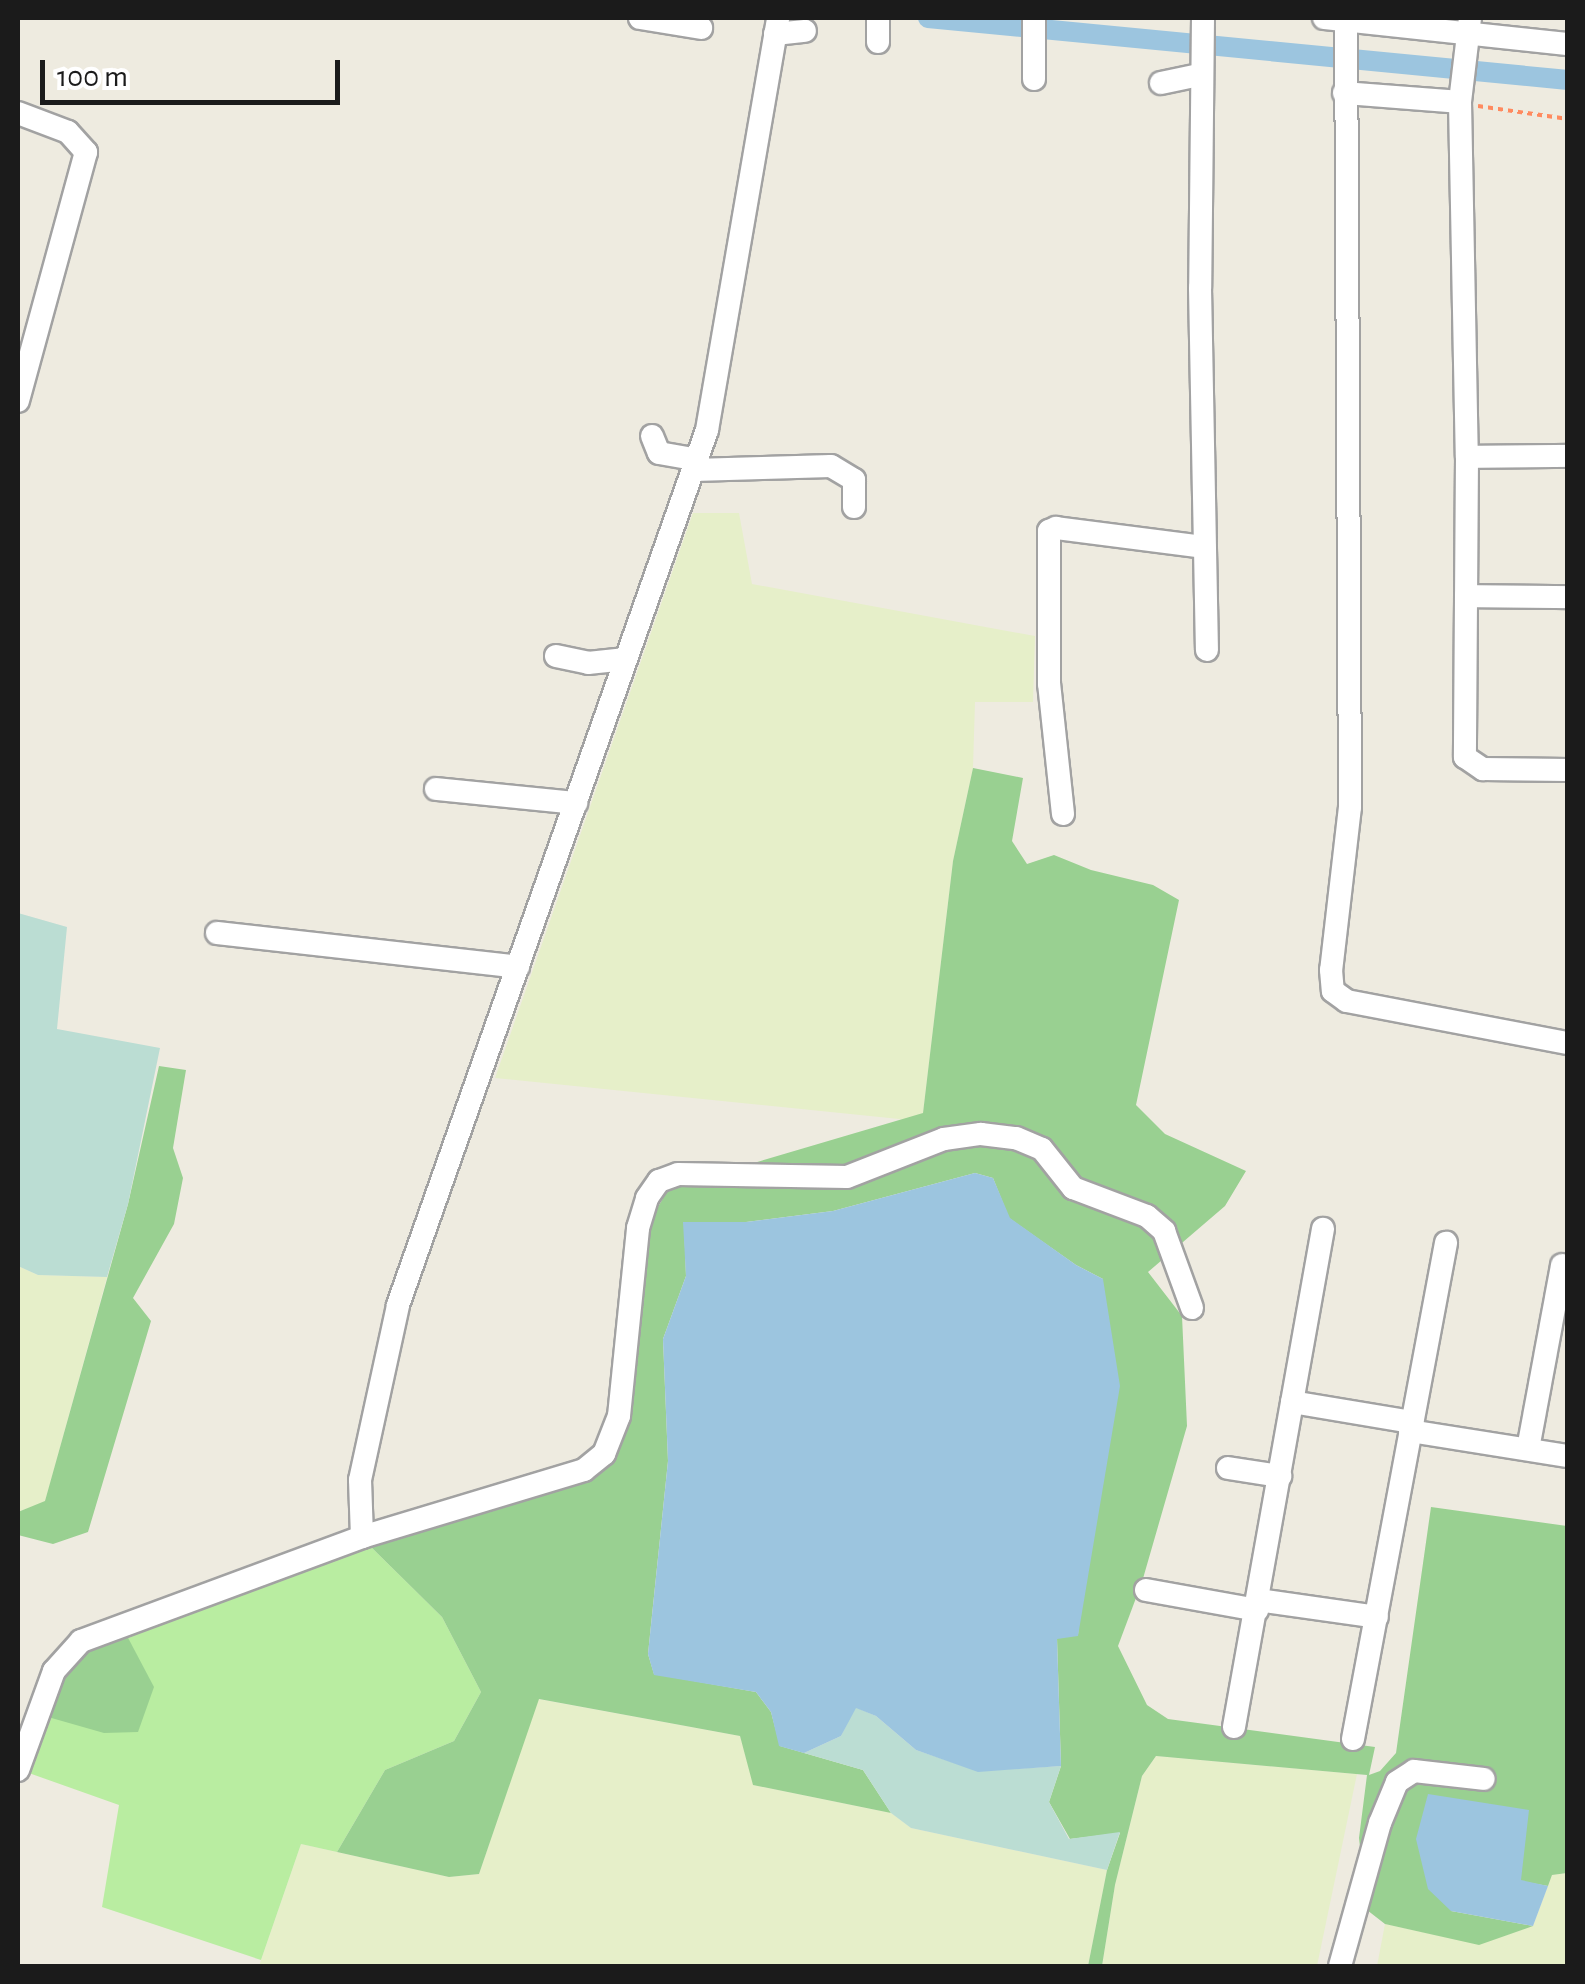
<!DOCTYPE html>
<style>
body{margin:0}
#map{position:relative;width:1585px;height:1984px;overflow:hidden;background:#eeebe0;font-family:"Alegreya Sans",sans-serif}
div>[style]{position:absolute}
.farmland>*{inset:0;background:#e6efc9}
.grass>*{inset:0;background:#b9eda1}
.forest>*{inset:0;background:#99d091}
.wetland>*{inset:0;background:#bbddd3}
.water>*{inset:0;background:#9cc5df}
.canal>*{height:20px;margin:-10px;padding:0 10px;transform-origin:10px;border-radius:10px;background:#9cc5df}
.path>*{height:4px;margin-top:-2px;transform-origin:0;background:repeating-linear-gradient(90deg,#ff8a5f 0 5px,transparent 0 10px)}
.roads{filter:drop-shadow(2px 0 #a2a2a2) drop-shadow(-2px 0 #a2a2a2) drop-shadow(0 2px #a2a2a2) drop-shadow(0 -2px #a2a2a2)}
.minor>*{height:22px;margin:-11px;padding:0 11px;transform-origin:11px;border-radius:11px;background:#fff}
span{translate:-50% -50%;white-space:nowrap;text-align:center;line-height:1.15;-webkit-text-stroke:8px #fff;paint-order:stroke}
.frame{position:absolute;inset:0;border:20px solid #1b1b1b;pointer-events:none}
.scale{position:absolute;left:40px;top:60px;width:300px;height:45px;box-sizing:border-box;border:5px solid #1b1b1b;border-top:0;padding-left:12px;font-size:30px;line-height:35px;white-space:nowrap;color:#1b1b1b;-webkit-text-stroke:8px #fff;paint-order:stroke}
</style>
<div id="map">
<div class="farmland">
<i style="clip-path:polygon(693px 513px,739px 513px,752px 584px,1035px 636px,1033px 702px,975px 702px,973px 768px,953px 861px,923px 1113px,909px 1120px,495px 1078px)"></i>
<i style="clip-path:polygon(18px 1266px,38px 1275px,107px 1277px,45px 1502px,18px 1512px)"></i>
<i style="clip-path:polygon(538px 1699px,740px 1736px,754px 1785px,891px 1813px,911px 1828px,1107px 1870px,1088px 1966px,259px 1966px,301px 1844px,449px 1877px,479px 1874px)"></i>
<i style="clip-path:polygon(1156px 1756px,1357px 1774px,1317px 1966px,1102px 1966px,1115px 1885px,1142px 1776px)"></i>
<i style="clip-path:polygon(1567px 1873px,1567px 1966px,1377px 1966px,1385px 1924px,1479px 1944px,1533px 1926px,1552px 1875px)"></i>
</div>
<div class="grass">
<i style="clip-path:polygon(371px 1547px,442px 1617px,481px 1692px,454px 1741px,385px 1770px,337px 1852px,301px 1844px,261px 1960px,102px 1907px,119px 1805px,26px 1772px,64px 1676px,84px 1653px,118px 1637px)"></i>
</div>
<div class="forest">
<i style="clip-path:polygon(973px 768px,1023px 778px,1012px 841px,1027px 864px,1054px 855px,1091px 870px,1153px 885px,1179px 900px,1136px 1105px,1165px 1134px,1246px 1171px,1225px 1206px,1148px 1272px,1182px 1316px,1187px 1426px,1142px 1582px,1118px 1646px,1147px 1705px,1168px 1719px,1375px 1747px,1369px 1775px,1380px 1771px,1396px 1753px,1431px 1507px,1567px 1526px,1567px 1873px,1552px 1875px,1548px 1886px,1520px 1881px,1451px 1911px,1533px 1926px,1479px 1945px,1385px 1924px,1367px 1910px,1359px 1838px,1367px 1775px,1156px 1756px,1142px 1776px,1115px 1885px,1102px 1966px,1088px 1966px,1107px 1870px,1120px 1833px,1070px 1839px,1049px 1802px,1061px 1766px,1057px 1638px,1078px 1635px,1103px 1279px,1076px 1265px,1009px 1218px,993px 1178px,975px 1173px,833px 1211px,746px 1222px,684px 1222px,686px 1276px,663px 1339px,668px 1461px,648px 1654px,654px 1674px,756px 1692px,771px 1712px,780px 1746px,863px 1770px,891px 1813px,753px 1785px,740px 1736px,539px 1699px,479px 1874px,449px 1877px,337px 1852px,385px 1770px,454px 1741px,481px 1692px,442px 1617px,371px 1547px,622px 1442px,644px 1231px,669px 1188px,923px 1113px,953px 861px)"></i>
<i style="clip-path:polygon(159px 1066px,186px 1070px,173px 1148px,183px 1178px,174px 1224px,133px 1298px,151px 1321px,88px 1532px,53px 1544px,18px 1535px,18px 1512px,45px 1501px,128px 1204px)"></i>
<i style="clip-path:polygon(126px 1634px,154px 1687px,138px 1732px,104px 1733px,48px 1717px,64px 1676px,84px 1653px)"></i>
</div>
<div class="wetland">
<i style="clip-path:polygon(18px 913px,67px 927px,57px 1029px,160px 1048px,128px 1204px,107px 1277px,38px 1275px,18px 1266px)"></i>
<i style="clip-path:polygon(855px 1707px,876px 1716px,916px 1750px,978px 1771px,1061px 1766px,1049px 1802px,1069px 1839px,1120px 1832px,1107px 1870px,911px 1828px,891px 1813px,863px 1770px,804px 1753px,841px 1736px)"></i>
</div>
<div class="water">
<i style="clip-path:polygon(975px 1173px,993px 1178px,1010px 1218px,1076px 1265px,1103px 1279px,1120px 1386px,1078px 1636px,1057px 1639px,1061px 1766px,978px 1772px,916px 1750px,876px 1716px,856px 1708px,841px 1736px,804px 1753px,779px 1746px,771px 1712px,756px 1692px,654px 1675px,648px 1654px,668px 1461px,663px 1339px,686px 1276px,683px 1222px,746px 1222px,833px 1211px)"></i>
<i style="clip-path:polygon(1428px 1794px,1529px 1810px,1521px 1880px,1548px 1886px,1533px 1926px,1451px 1911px,1428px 1889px,1416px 1839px)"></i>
</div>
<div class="canal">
<i style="left:928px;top:18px;width:643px;rotate:5.53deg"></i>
</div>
<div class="path">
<i style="left:1478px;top:106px;width:91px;rotate:8.2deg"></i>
</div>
<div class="roads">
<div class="minor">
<i style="left:640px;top:18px;width:62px;rotate:9.3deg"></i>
<i style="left:878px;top:18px;width:24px;rotate:90deg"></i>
<i style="left:1034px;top:18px;width:61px;rotate:90deg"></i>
<i style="left:1203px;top:18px;width:270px;rotate:90.6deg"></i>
<i style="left:1200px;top:288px;width:362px;rotate:88.9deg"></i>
<i style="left:1324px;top:18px;width:245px;rotate:6.1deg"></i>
<i style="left:1470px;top:18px;width:85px;rotate:96.8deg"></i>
<i style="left:1460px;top:102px;width:355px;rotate:88.9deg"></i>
<i style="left:1467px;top:457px;width:300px;rotate:90.4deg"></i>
<i style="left:1465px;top:757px;width:22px;rotate:34deg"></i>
<i style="left:1483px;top:769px;width:85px;rotate:0.7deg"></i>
<i style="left:1346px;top:19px;width:788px;rotate:89.71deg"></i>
<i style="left:1350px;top:807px;width:164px;rotate:96.6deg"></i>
<i style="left:1331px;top:970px;width:21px;rotate:85deg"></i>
<i style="left:1333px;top:991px;width:17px;rotate:36deg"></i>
<i style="left:1347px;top:1001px;width:225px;rotate:10.8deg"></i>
<i style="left:775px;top:34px;width:30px;rotate:-6deg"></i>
<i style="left:1161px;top:83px;width:40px;rotate:-12deg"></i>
<i style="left:1344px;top:93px;width:116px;rotate:4.4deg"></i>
<i style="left:18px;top:113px;width:53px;rotate:20.8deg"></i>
<i style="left:68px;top:132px;width:27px;rotate:48deg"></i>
<i style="left:86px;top:152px;width:258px;rotate:105.3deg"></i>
<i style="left:652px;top:436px;width:18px;rotate:68deg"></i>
<i style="left:659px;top:453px;width:39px;rotate:10deg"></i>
<i style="left:1467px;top:457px;width:101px;rotate:-0.6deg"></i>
<i style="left:694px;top:470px;width:137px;rotate:-1.7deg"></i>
<i style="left:831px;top:466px;width:27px;rotate:31deg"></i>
<i style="left:854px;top:480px;width:27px;rotate:90deg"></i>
<i style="left:1466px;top:596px;width:102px;rotate:0.6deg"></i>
<i style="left:556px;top:656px;width:33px;rotate:12deg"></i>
<i style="left:588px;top:663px;width:38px;rotate:-6deg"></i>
<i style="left:436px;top:789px;width:141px;rotate:5.7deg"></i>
<i style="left:1063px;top:814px;width:131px;rotate:-96.1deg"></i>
<i style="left:1049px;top:684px;width:153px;rotate:-90deg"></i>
<i style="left:1049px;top:531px;width:8px;rotate:-23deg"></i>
<i style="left:1056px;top:528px;width:149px;rotate:7.3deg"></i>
<i style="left:217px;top:933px;width:303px;rotate:6.4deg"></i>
<i style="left:1292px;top:1402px;width:122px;rotate:9.5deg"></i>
<i style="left:1410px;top:1431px;width:160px;rotate:9deg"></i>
<i style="left:1528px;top:1449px;width:187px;rotate:-79.5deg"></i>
<i style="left:1228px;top:1468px;width:53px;rotate:8.7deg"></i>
<i style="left:362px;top:1537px;width:57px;rotate:-92deg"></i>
<i style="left:360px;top:1480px;width:179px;rotate:-77.7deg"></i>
<i style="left:398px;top:1305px;width:928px;rotate:-70.55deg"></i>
<i style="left:707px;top:430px;width:418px;rotate:-80.2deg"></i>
<i style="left:1146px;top:1590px;width:113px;rotate:10.2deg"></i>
<i style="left:1258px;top:1600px;width:120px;rotate:8.1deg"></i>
<i style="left:1234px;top:1727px;width:506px;rotate:-79.87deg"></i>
<i style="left:1353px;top:1739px;width:505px;rotate:-79.38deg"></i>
<i style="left:18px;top:1770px;width:105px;rotate:-70deg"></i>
<i style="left:54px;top:1671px;width:40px;rotate:-48deg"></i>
<i style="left:81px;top:1641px;width:300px;rotate:-20.3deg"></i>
<i style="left:362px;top:1537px;width:232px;rotate:-16.8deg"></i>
<i style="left:584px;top:1470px;width:26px;rotate:-39deg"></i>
<i style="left:604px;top:1454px;width:41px;rotate:-68.5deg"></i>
<i style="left:619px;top:1416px;width:189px;rotate:-84.2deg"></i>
<i style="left:638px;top:1228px;width:31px;rotate:-73deg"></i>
<i style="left:647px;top:1198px;width:21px;rotate:-55deg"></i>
<i style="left:659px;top:1181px;width:20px;rotate:-20deg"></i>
<i style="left:678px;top:1174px;width:169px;rotate:1deg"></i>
<i style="left:847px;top:1177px;width:104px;rotate:-21.4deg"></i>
<i style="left:944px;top:1139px;width:37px;rotate:-8deg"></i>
<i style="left:981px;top:1134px;width:35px;rotate:7deg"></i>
<i style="left:1016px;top:1138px;width:28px;rotate:23deg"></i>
<i style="left:1042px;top:1149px;width:50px;rotate:51.5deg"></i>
<i style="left:1073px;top:1188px;width:79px;rotate:20.7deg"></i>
<i style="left:1147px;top:1216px;width:23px;rotate:41deg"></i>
<i style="left:1164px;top:1231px;width:82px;rotate:70deg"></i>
<i style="left:1340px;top:1966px;width:148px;rotate:-74.4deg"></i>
<i style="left:1380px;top:1823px;width:44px;rotate:-67.5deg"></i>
<i style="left:1397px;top:1782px;width:20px;rotate:-33deg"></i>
<i style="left:1414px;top:1771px;width:70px;rotate:6.5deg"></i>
</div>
</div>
<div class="frame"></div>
<div class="scale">100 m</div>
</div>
